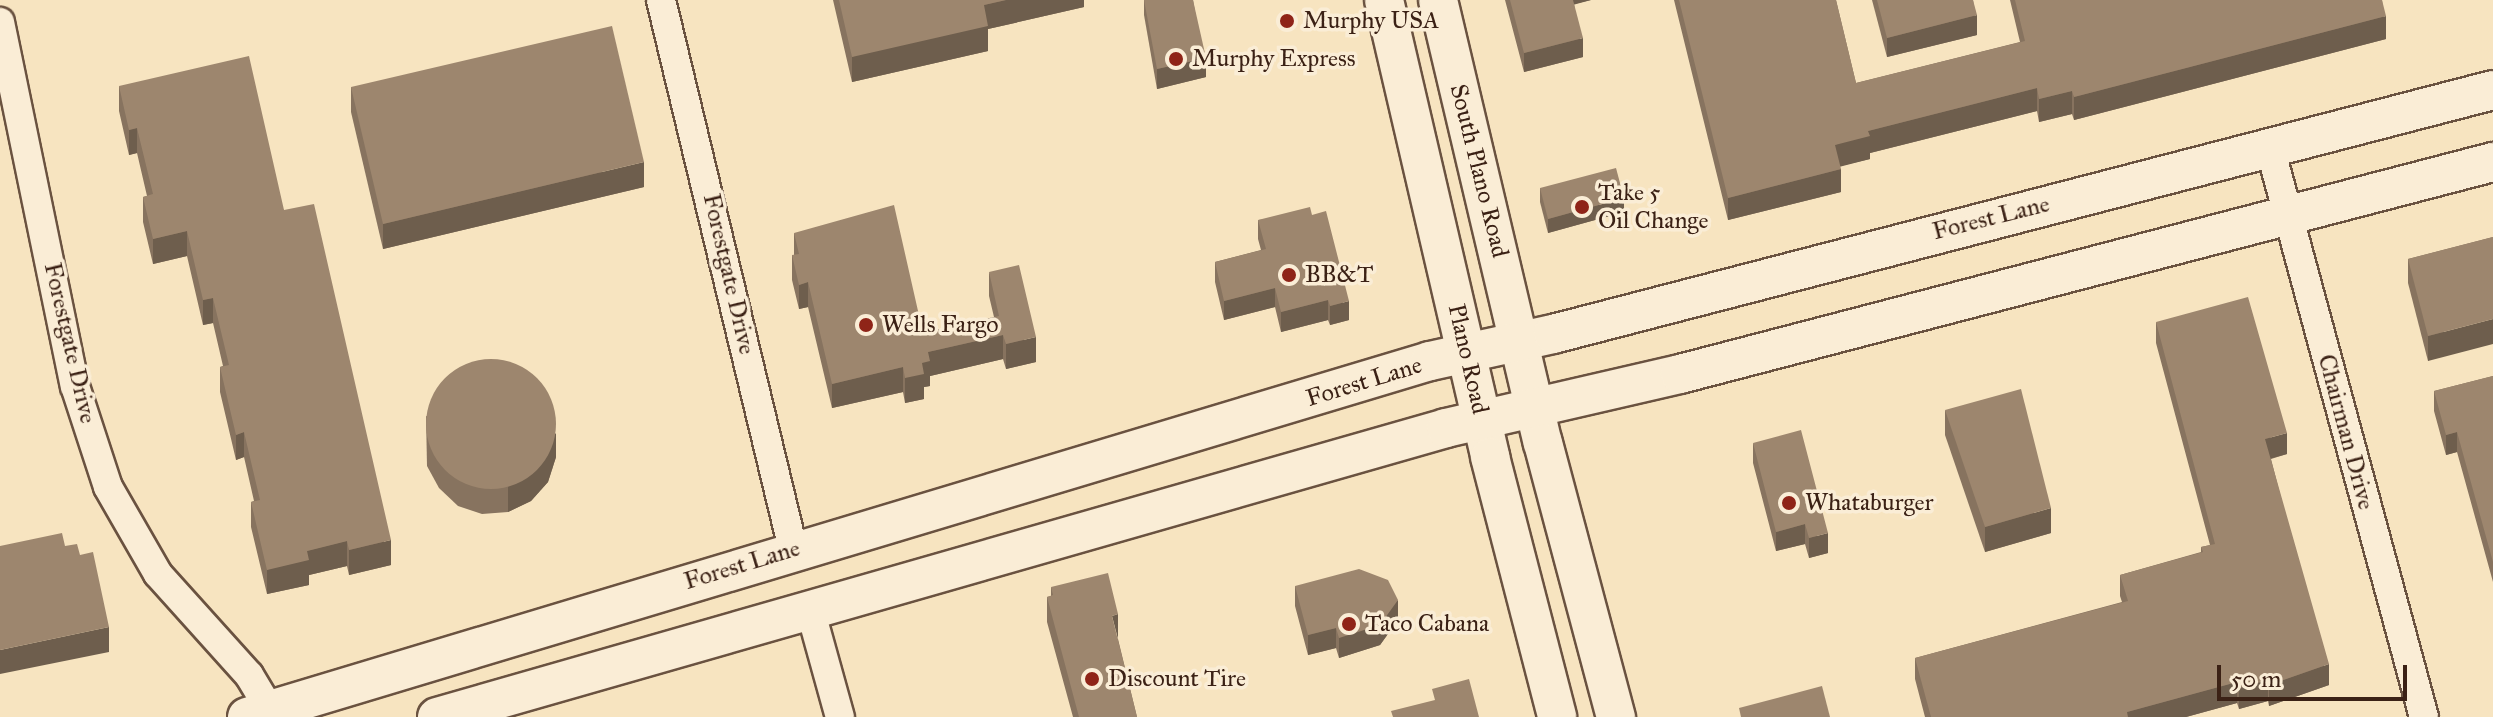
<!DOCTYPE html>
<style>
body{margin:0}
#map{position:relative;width:2493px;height:717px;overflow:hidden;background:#f7e4c0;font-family:"IM FELL Great Primer",serif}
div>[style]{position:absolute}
.roads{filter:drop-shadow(2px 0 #6a5240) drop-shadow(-2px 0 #6a5240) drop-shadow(0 2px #6a5240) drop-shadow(0 -2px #6a5240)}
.minor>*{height:28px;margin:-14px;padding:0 14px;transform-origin:14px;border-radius:14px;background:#faedd6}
.secondary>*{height:38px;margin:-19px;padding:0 19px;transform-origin:19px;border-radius:19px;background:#faedd6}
.wall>*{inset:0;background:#87735f}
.shaded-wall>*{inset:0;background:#6e5e4d}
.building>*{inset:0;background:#9d866e}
.round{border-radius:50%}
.dots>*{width:22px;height:22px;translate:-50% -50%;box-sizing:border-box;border:4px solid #faedd6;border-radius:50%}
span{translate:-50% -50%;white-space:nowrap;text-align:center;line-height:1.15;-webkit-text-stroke:7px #faedd6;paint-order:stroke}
.poi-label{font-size:24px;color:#3b2115}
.left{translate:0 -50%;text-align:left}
.street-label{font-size:24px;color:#3b2115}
.scale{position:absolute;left:2217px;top:665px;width:190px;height:36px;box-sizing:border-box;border:4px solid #3b2115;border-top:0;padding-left:10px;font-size:24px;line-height:28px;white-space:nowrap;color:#3b2115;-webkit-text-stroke:6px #faedd6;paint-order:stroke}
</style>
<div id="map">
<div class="roads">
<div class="minor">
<i style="left:661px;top:0;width:565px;rotate:76.48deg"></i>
<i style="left:0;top:22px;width:372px;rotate:78.4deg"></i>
<i style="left:75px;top:386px;width:106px;rotate:71.9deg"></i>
<i style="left:108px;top:487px;width:100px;rotate:60.1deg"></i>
<i style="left:158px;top:574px;width:136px;rotate:48deg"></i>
<i style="left:249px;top:675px;width:39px;rotate:59deg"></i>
<i style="left:2270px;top:148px;width:589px;rotate:74.86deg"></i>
<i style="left:810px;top:609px;width:112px;rotate:74.5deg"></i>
</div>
<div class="secondary">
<i style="left:1384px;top:0;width:469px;rotate:76.9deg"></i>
<i style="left:1490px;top:457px;width:268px;rotate:75.5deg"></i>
<i style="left:1438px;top:0;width:455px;rotate:76.7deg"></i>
<i style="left:1543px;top:443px;width:284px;rotate:75.1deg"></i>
<i style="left:247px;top:717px;width:1235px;rotate:-16.75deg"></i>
<i style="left:1430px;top:361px;width:126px;rotate:-12.4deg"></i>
<i style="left:1553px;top:334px;width:971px;rotate:-14.55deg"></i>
<i style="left:437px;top:717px;width:1050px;rotate:-15.98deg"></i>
<i style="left:1446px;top:428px;width:240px;rotate:-13deg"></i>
<i style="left:1680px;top:374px;width:840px;rotate:-14.62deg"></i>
</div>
</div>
<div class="wall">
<i style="clip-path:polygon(833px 0,1084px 0,1084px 7px,988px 29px,988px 51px,852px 82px)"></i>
<i style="clip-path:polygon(1144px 0,1193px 0,1206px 77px,1157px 89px,1144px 15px)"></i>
<i style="clip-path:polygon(1505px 0,1591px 0,1574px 4px,1583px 57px,1524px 72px)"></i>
<i style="clip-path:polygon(1674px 0,1836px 0,1856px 83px,2020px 42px,2010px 0,2382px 0,2386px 39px,2074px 120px,2072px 114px,2039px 122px,2037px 111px,1870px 153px,1870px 159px,1840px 166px,1841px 192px,1728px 220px)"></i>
<i style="clip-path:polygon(1872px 0,1973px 0,1977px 35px,1887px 57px)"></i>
<i style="clip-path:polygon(119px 86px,284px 210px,391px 565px,349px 575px,347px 566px,309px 575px,309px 585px,267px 594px,251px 527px,251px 502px,254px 501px,244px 457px,236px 460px,220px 392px,220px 367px,223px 366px,213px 323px,203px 325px,187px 256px,153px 264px,143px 222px,143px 197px,147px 196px,137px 153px,129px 155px,119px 111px)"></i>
<i style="clip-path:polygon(351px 87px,644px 187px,383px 249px,351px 112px)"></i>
<i style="clip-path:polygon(1540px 188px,1624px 212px,1548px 233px,1540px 202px)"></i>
<i style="clip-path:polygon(1312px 215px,1349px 320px,1330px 325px,1328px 320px,1281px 332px,1275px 307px,1224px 320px,1215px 282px,1215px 262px,1261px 250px,1258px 239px,1258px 220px)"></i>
<i style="clip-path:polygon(794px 233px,923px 333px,994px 317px,989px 296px,989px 272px,1036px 362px,1006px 369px,1003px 359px,930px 376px,930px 386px,924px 387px,924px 399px,905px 403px,903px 392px,832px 408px,808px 307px,799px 309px,792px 280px,792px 255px,794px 255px)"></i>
<i style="clip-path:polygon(2493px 237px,2428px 361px,2408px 283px,2408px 259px)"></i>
<i style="clip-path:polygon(2156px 322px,2287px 454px,2271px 459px,2329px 685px,2269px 706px,2268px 701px,2239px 709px,2237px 703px,2186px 717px,1925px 717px,1915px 679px,1915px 658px,2122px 602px,2120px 596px,2120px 575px,2201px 552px,2201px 547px,2210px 545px,2156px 343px)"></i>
<i style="clip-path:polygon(2493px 376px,2493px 582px,2457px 452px,2446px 455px,2434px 411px,2434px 391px)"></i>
<i style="clip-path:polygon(1945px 410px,2051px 533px,1985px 552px,1945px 435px)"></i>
<i style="clip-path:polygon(426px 416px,556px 457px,548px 482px,531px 501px,508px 512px,482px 514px,458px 506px,439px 488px,427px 466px)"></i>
<i style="clip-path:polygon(1753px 443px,1828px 553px,1809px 558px,1805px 544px,1776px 551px,1753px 463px)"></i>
<i style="clip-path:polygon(1295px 586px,1398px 620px,1380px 645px,1339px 658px,1336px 648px,1308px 655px,1295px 606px)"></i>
<i style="clip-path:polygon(1051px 587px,1118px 639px,1137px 717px,1073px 717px,1047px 622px,1047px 597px,1051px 596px)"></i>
</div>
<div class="shaded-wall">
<i style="clip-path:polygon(1006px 0,1084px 0,1084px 7px,988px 29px,988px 51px,852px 82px,852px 57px,984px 5px)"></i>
<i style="clip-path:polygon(1569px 0,1591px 0,1569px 6px)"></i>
<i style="clip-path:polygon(1977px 15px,1977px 35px,1887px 57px,1887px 38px)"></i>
<i style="clip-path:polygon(2386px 16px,2386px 39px,2074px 120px,2074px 97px)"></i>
<i style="clip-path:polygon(1583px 38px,1583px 57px,1524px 72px,1524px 53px)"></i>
<i style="clip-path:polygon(1206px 58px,1206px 77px,1157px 89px,1157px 69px)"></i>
<i style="clip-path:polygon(2037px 88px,2037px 111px,1870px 153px,1870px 159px,1835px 168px,1835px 145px,1868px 131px)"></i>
<i style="clip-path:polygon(2072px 91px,2072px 114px,2039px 122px,2039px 99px)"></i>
<i style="clip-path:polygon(137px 128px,137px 153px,129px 155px,129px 130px)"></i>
<i style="clip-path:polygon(644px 162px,644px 187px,383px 249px,383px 224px)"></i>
<i style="clip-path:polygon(1841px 169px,1841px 192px,1728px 220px,1728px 198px)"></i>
<i style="clip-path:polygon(1624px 198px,1624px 212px,1548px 233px,1548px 219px)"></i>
<i style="clip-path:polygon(187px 231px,187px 256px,153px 264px,153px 239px)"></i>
<i style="clip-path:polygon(808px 282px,808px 307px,799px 309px,799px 285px)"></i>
<i style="clip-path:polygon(1275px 288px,1275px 307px,1224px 320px,1224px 301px)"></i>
<i style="clip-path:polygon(213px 298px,213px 323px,203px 325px,203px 300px)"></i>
<i style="clip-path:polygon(1328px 300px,1328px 320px,1281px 332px,1281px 312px)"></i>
<i style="clip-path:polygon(1349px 301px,1349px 320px,1330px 325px,1330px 306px)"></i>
<i style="clip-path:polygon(2493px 319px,2493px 344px,2428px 361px,2428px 336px)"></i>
<i style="clip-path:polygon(1003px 335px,1003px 359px,930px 376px,930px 386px,924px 387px,924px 399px,905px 403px,905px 378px,922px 363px,928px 352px)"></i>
<i style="clip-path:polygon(1036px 337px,1036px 362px,1006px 369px,1006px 344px)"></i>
<i style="clip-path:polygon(903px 367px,903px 392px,832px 408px,832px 384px)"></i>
<i style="clip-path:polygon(244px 432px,244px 457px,236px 460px,236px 435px)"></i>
<i style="clip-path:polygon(2457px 432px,2457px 452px,2446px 455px,2446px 435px)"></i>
<i style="clip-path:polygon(556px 433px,556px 457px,548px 482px,531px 501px,508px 512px,508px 487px)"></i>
<i style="clip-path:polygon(2287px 433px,2287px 454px,2265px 460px,2265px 439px)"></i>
<i style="clip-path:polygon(2051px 508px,2051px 533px,1985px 552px,1985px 527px)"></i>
<i style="clip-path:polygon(1805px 524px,1805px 544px,1776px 551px,1776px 532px)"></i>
<i style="clip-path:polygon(1828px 533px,1828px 553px,1809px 558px,1809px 538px)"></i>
<i style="clip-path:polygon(391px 540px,391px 565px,349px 575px,349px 550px)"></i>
<i style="clip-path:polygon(347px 541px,347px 566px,309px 575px,309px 585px,267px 594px,267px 570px,307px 551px)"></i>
<i style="clip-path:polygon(1398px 600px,1398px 620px,1380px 645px,1339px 658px,1339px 638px)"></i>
<i style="clip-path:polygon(1118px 614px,1118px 639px,1112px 616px)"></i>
<i style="clip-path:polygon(109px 627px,109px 652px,0 674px,0 650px)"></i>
<i style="clip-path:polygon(1336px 628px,1336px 648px,1308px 655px,1308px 635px)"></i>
<i style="clip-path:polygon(2329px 664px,2329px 685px,2269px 706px,2269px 685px)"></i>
<i style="clip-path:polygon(2268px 680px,2268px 701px,2239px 709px,2239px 688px)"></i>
<i style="clip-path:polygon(2237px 682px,2237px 703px,2186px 717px,2127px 717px,2127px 712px)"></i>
</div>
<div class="building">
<i style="clip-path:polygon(839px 0,1006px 0,984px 5px,988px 26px,852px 57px)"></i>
<i style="clip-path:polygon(1144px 0,1193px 0,1206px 58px,1157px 69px)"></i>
<i style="clip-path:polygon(1510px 0,1573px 0,1583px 38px,1524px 53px)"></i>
<i style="clip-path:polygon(1679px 0,1836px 0,1856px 83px,2025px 41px,2015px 0,2382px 0,2386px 16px,2074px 97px,2072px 91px,2039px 99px,2037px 88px,1868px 131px,1870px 136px,1835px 145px,1841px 169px,1728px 198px)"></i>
<i style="clip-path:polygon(1877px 0,1973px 0,1977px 15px,1887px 38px)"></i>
<i style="clip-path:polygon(612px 26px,644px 162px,383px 224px,351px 87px)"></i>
<i style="clip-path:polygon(249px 56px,284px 210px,314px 204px,391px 540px,349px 550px,347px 541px,307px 551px,309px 560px,267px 570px,251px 502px,260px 500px,244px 432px,236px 435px,220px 367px,229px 365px,213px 298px,203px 300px,187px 231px,153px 239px,143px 197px,153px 194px,137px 128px,129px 130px,119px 86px)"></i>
<i style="clip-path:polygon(1616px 168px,1624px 198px,1548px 219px,1540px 188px)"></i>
<i style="clip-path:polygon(894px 205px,923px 333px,999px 316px,989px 272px,1019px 265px,1036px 337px,1006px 344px,1003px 335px,928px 352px,930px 361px,922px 363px,924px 374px,905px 378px,903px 367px,832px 384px,808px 282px,799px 285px,792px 255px,799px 254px,794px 233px)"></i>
<i style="clip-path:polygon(1310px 207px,1312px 215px,1326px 211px,1349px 301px,1330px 306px,1328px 300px,1281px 312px,1275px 288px,1224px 301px,1215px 262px,1266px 249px,1258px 220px)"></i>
<i style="clip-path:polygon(2493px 237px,2493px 319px,2428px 336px,2408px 259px)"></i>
<i style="clip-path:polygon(2248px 297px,2287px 433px,2265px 439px,2329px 664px,2269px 685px,2268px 680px,2239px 688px,2237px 682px,2127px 712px,2128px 717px,1931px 717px,1915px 658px,2128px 601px,2120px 575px,2203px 552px,2201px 547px,2215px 544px,2156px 322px)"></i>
<i class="round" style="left:426px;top:359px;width:130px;height:130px"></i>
<i style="clip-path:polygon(2493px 376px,2493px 562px,2457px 432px,2446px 435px,2434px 391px)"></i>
<i style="clip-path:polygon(2021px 389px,2051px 508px,1985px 527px,1945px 410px)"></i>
<i style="clip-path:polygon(1801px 430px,1828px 533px,1809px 538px,1805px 524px,1776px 532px,1753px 443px)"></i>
<i style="clip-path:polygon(62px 533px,65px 546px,77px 544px,80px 555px,93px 552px,109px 627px,0 650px,0 546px)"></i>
<i style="clip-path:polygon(1359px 569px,1388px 580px,1398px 600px,1380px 625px,1339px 638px,1336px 628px,1308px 635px,1295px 586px)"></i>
<i style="clip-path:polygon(1108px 573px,1118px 614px,1112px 616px,1137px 717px,1079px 717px,1047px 597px,1053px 595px,1051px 587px)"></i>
<i style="clip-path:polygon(1469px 679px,1479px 717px,1391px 717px,1393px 717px,1391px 711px,1435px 700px,1432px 689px)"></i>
<i style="clip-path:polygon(1822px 686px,1830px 717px,1741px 717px,1739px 708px)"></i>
</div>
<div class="dots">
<i style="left:1287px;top:21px;background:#8f2418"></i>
<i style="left:1176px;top:59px;background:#8f2418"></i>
<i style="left:1582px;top:207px;background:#8f2418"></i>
<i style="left:1289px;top:275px;background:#8f2418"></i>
<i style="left:866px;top:325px;background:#8f2418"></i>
<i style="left:1789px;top:503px;background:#8f2418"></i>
<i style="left:1349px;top:624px;background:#8f2418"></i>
<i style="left:1092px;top:679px;background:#8f2418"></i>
</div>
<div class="poi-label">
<span class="left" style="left:1303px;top:21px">Murphy USA</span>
<span class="left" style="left:1192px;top:59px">Murphy Express</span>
<span class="left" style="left:1598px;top:207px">Take 5<br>Oil Change</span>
<span class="left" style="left:1305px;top:275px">BB&amp;T</span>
<span class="left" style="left:882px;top:325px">Wells Fargo</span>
<span class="left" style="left:1805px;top:503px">Whataburger</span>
<span class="left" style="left:1365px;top:624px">Taco Cabana</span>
<span class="left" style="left:1108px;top:679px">Discount Tire</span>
</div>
<div class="street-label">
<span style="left:1479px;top:171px;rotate:76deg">South Plano Road</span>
<span style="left:1991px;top:218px;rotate:-14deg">Forest Lane</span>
<span style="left:729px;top:274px;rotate:77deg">Forestgate Drive</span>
<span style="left:70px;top:343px;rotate:77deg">Forestgate Drive</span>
<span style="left:1468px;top:359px;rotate:77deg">Plano Road</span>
<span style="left:1364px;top:382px;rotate:-17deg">Forest Lane</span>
<span style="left:2346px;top:432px;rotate:75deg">Chairman Drive</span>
<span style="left:742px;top:565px;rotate:-17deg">Forest Lane</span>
</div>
<div class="scale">50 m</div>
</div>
